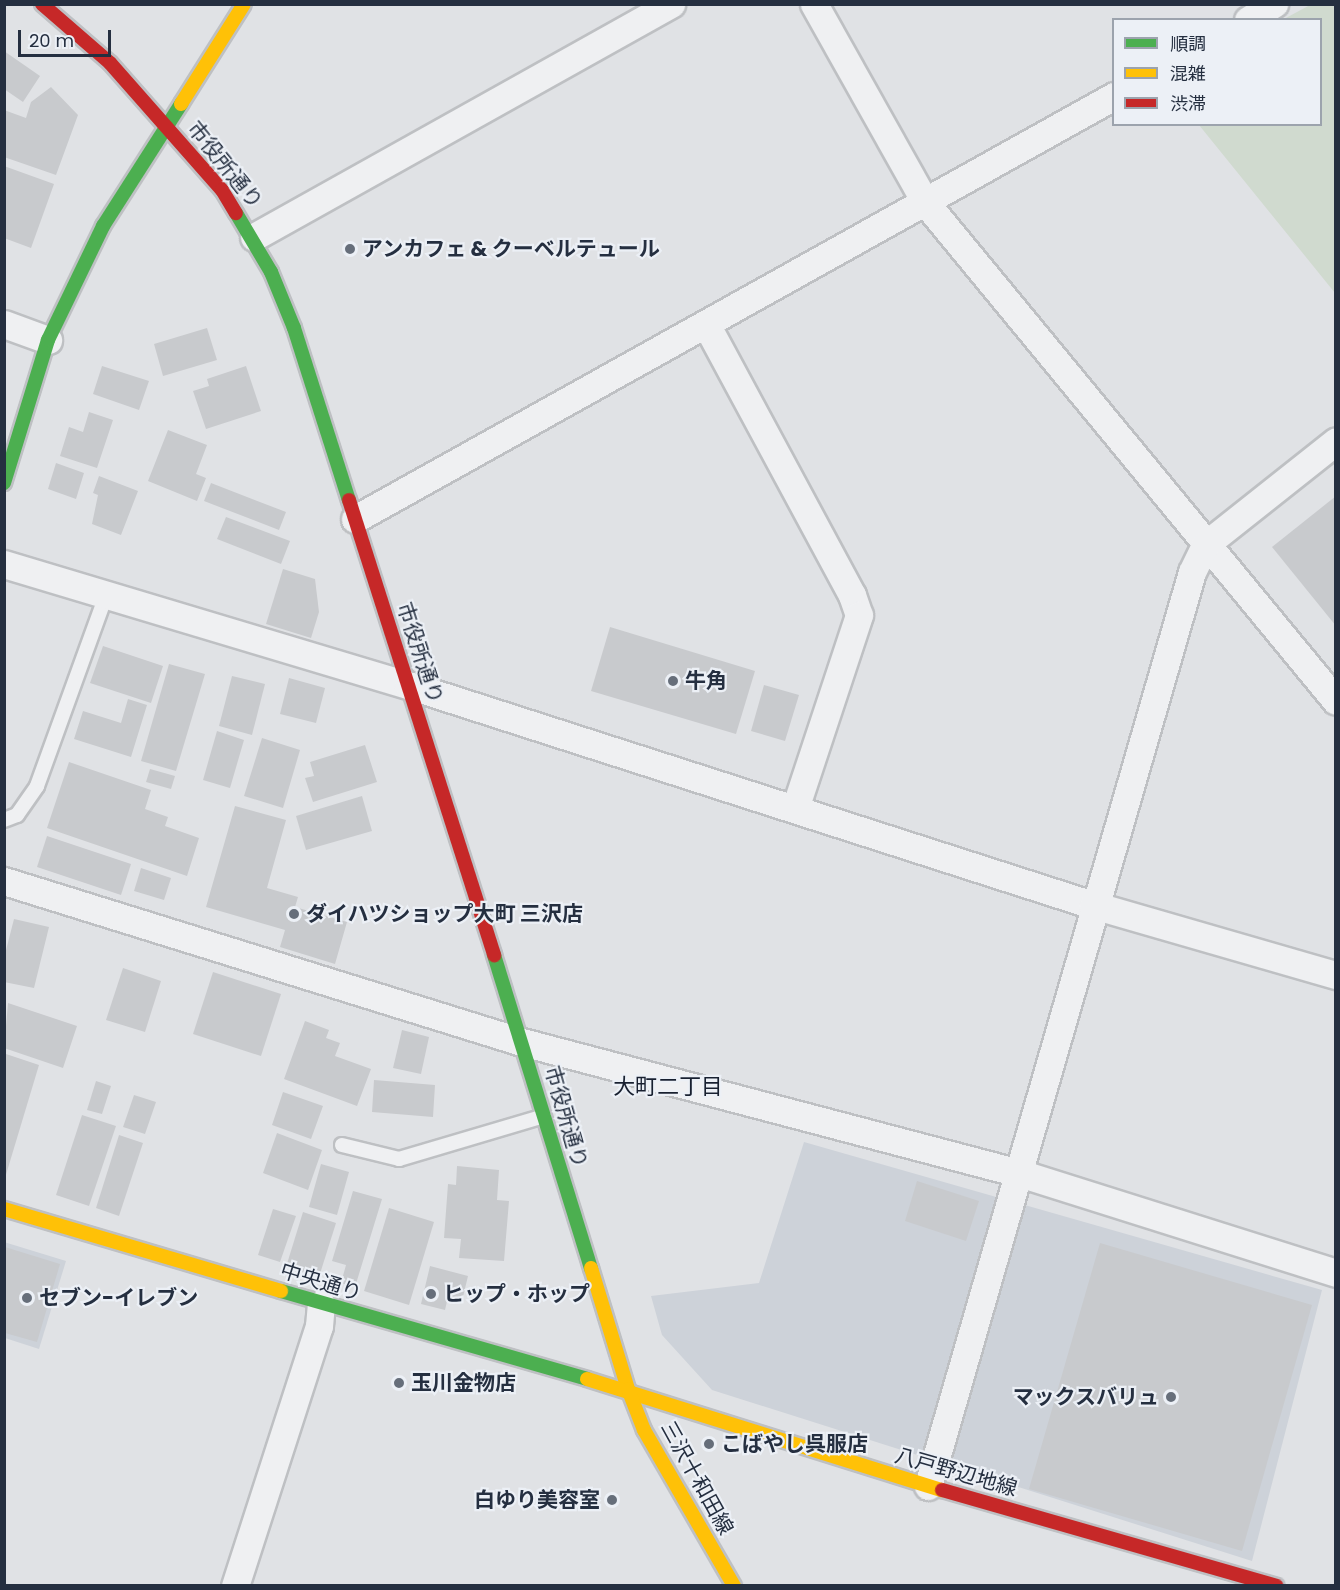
<!DOCTYPE html>
<meta charset="utf-8">
<style>
body{margin:0}
#map{position:relative;width:1340px;height:1590px;overflow:hidden;background:#e0e2e5;font-family:Poppins,"Noto Sans JP",sans-serif}
div>[style]{position:absolute}
.built>*{inset:0;background:#cdd2d9}
.green>*{inset:0;background:#d0dacf}
.building>*{inset:0;background:#c8cacd}
.roads{filter:drop-shadow(2px 0 #bec0c3) drop-shadow(-2px 0 #bec0c3) drop-shadow(0 2px #bec0c3) drop-shadow(0 -2px #bec0c3)}
.lane>*{height:14px;margin:-7px;padding:0 7px;transform-origin:7px;border-radius:7px;background:#eff0f2}
.street>*{height:27px;margin:-13.5px;padding:0 13.5px;transform-origin:13.5px;border-radius:13.5px;background:#eff0f2}
.fast>*{height:14px;margin:-7px;padding:0 7px;transform-origin:7px;border-radius:7px;background:#4caf50}
.slow>*{height:14px;margin:-7px;padding:0 7px;transform-origin:7px;border-radius:7px;background:#ffc107}
.jam>*{height:14px;margin:-7px;padding:0 7px;transform-origin:7px;border-radius:7px;background:#c62828}
.dots>*{width:16px;height:16px;translate:-50% -50%;box-sizing:border-box;border:3px solid #ecf0f6;border-radius:50%}
span{translate:-50% -50%;white-space:nowrap;text-align:center;line-height:1.15;-webkit-text-stroke:4.5px #ecf0f6;paint-order:stroke}
.street-label{font-size:21px;color:#252f40}
.poi-label{font-size:21px;color:#252f40;font-weight:700}
.left{translate:0 -50%;text-align:left}
.right{translate:-100% -50%;text-align:right}
.neighbourhood-label{font-size:22px;color:#182030}
.frame{position:absolute;inset:0;border:6px solid #252f40;pointer-events:none}
.legend{position:absolute;left:1112px;top:18px;width:210px;height:108px;box-sizing:border-box;background:#ecf0f6;border:2px solid #9ca3ad;margin:0;padding:8px 10px;list-style:none;font-size:18px;color:#252f40}
.legend li{display:flex;align-items:center;gap:12px;height:30px}
.legend b{width:30px;border:2px solid #9ca3ad}
.scale{position:absolute;left:18px;top:30px;width:93px;height:27px;box-sizing:border-box;border:3px solid #252f40;border-top:0;padding-left:8px;font-size:18px;line-height:21px;white-space:nowrap;color:#252f40;-webkit-text-stroke:4px #ecf0f6;paint-order:stroke}
</style>
<div id="map">
<div class="built">
<i style="clip-path:polygon(804px 1142px,1322px 1290px,1252px 1561px,712px 1390px,662px 1335px,651px 1296px,759px 1283px)"></i>
<i style="clip-path:polygon(4px 1242px,66px 1261px,39px 1349px,5px 1338px)"></i>
</div>
<div class="green">
<i style="clip-path:polygon(1310px 5px,1335px 5px,1335px 293px,1199px 125px,1320px 124px,1320px 20px,1284px 19px)"></i>
</div>
<div class="building">
<i style="clip-path:polygon(4px 51px,40px 76px,23px 102px,4px 89px)"></i>
<i style="clip-path:polygon(51px 87px,78px 115px,56px 175px,4px 157px,4px 110px,26px 118px,31px 102px)"></i>
<i style="clip-path:polygon(4px 166px,54px 184px,31px 248px,4px 238px)"></i>
<i style="clip-path:polygon(207px 328px,217px 360px,163px 376px,154px 344px)"></i>
<i style="clip-path:polygon(102px 366px,149px 381px,139px 410px,93px 394px)"></i>
<i style="clip-path:polygon(246px 366px,261px 411px,206px 429px,193px 391px,209px 386px,207px 379px)"></i>
<i style="clip-path:polygon(89px 412px,113px 420px,97px 468px,60px 456px,69px 427px,83px 432px)"></i>
<i style="clip-path:polygon(168px 430px,207px 445px,196px 474px,206px 478px,197px 501px,148px 481px)"></i>
<i style="clip-path:polygon(56px 463px,84px 473px,76px 499px,48px 489px)"></i>
<i style="clip-path:polygon(99px 476px,138px 491px,121px 535px,92px 524px,98px 495px,93px 493px)"></i>
<i style="clip-path:polygon(211px 483px,286px 512px,279px 530px,204px 501px)"></i>
<i style="clip-path:polygon(1336px 496px,1336px 626px,1272px 547px)"></i>
<i style="clip-path:polygon(226px 517px,290px 541px,281px 564px,217px 539px)"></i>
<i style="clip-path:polygon(283px 569px,315px 579px,319px 612px,311px 638px,266px 624px)"></i>
<i style="clip-path:polygon(610px 627px,755px 671px,736px 734px,591px 691px)"></i>
<i style="clip-path:polygon(103px 646px,163px 666px,151px 703px,90px 683px)"></i>
<i style="clip-path:polygon(169px 664px,205px 674px,176px 771px,141px 761px)"></i>
<i style="clip-path:polygon(232px 676px,265px 684px,252px 735px,219px 726px)"></i>
<i style="clip-path:polygon(289px 678px,325px 688px,316px 723px,280px 714px)"></i>
<i style="clip-path:polygon(764px 685px,799px 695px,785px 741px,751px 731px)"></i>
<i style="clip-path:polygon(128px 699px,147px 705px,131px 757px,74px 739px,83px 711px,121px 723px)"></i>
<i style="clip-path:polygon(217px 731px,244px 740px,230px 788px,203px 780px)"></i>
<i style="clip-path:polygon(262px 738px,300px 750px,283px 808px,244px 796px)"></i>
<i style="clip-path:polygon(365px 745px,377px 782px,313px 802px,305px 778px,314px 776px,310px 762px)"></i>
<i style="clip-path:polygon(69px 762px,151px 790px,145px 809px,168px 817px,165px 826px,199px 838px,187px 876px,47px 828px)"></i>
<i style="clip-path:polygon(150px 769px,175px 776px,171px 789px,146px 782px)"></i>
<i style="clip-path:polygon(362px 796px,372px 831px,306px 850px,296px 816px)"></i>
<i style="clip-path:polygon(235px 806px,286px 820px,267px 888px,298px 897px,295px 907px,347px 922px,335px 964px,280px 947px,285px 930px,206px 907px)"></i>
<i style="clip-path:polygon(47px 836px,131px 864px,121px 895px,37px 867px)"></i>
<i style="clip-path:polygon(141px 868px,171px 878px,164px 900px,134px 891px)"></i>
<i style="clip-path:polygon(14px 919px,49px 927px,34px 988px,4px 982px,4px 958px)"></i>
<i style="clip-path:polygon(123px 968px,161px 981px,145px 1032px,106px 1020px)"></i>
<i style="clip-path:polygon(213px 972px,281px 994px,261px 1056px,193px 1034px)"></i>
<i style="clip-path:polygon(8px 1003px,77px 1026px,63px 1068px,4px 1048px)"></i>
<i style="clip-path:polygon(305px 1021px,329px 1030px,326px 1038px,340px 1043px,335px 1056px,371px 1069px,357px 1106px,284px 1079px)"></i>
<i style="clip-path:polygon(402px 1030px,429px 1037px,421px 1074px,393px 1068px)"></i>
<i style="clip-path:polygon(6px 1054px,39px 1065px,5px 1178px,4px 1059px)"></i>
<i style="clip-path:polygon(374px 1080px,435px 1085px,433px 1117px,372px 1112px)"></i>
<i style="clip-path:polygon(96px 1081px,111px 1086px,102px 1114px,87px 1110px)"></i>
<i style="clip-path:polygon(283px 1092px,323px 1106px,311px 1139px,272px 1125px)"></i>
<i style="clip-path:polygon(134px 1095px,156px 1102px,145px 1134px,123px 1127px)"></i>
<i style="clip-path:polygon(82px 1115px,116px 1126px,89px 1206px,56px 1195px)"></i>
<i style="clip-path:polygon(277px 1133px,322px 1150px,308px 1190px,263px 1173px)"></i>
<i style="clip-path:polygon(119px 1135px,143px 1143px,119px 1216px,96px 1208px)"></i>
<i style="clip-path:polygon(321px 1164px,349px 1172px,337px 1215px,309px 1207px)"></i>
<i style="clip-path:polygon(457px 1166px,499px 1170px,497px 1200px,509px 1201px,504px 1261px,459px 1258px,461px 1239px,444px 1238px,448px 1184px,456px 1185px)"></i>
<i style="clip-path:polygon(917px 1181px,979px 1201px,966px 1241px,905px 1221px)"></i>
<i style="clip-path:polygon(353px 1191px,382px 1199px,355px 1287px,341px 1283px,346px 1265px,332px 1261px)"></i>
<i style="clip-path:polygon(389px 1208px,434px 1222px,409px 1305px,364px 1291px)"></i>
<i style="clip-path:polygon(273px 1209px,296px 1216px,280px 1262px,258px 1255px)"></i>
<i style="clip-path:polygon(303px 1212px,336px 1223px,319px 1277px,286px 1267px)"></i>
<i style="clip-path:polygon(1100px 1243px,1312px 1305px,1242px 1551px,1029px 1489px)"></i>
<i style="clip-path:polygon(5px 1247px,60px 1264px,37px 1342px,5px 1333px)"></i>
<i style="clip-path:polygon(430px 1266px,468px 1276px,462px 1301px,448px 1297px,445px 1310px,421px 1304px)"></i>
</div>
<div class="roads">
<div class="lane">
<i style="left:4px;top:820px;width:14px;rotate:-21deg"></i>
<i style="left:17px;top:815px;width:35px;rotate:-55deg"></i>
<i style="left:37px;top:786px;width:203px;rotate:-70.1deg"></i>
<i style="left:342px;top:1145px;width:59px;rotate:13.8deg"></i>
<i style="left:399px;top:1159px;width:151px;rotate:-16.5deg"></i>
</div>
<div class="street">
<i style="left:814px;top:4px;width:227px;rotate:60.7deg"></i>
<i style="left:925px;top:202px;width:646px;rotate:50.52deg"></i>
<i style="left:1248px;top:20px;width:31px;rotate:-32deg"></i>
<i style="left:254px;top:237px;width:478px;rotate:-29.2deg"></i>
<i style="left:4px;top:324px;width:47px;rotate:20deg"></i>
<i style="left:706px;top:324px;width:308px;rotate:61.7deg"></i>
<i style="left:852px;top:595px;width:21px;rotate:71deg"></i>
<i style="left:859px;top:615px;width:204px;rotate:108.3deg"></i>
<i style="left:355px;top:519px;width:869px;rotate:-29.13deg"></i>
<i style="left:4px;top:564px;width:422px;rotate:16.7deg"></i>
<i style="left:408px;top:685px;width:719px;rotate:17.81deg"></i>
<i style="left:1093px;top:905px;width:253px;rotate:16.1deg"></i>
<i style="left:4px;top:881px;width:542px;rotate:17.27deg"></i>
<i style="left:522px;top:1042px;width:514px;rotate:14.77deg"></i>
<i style="left:1019px;top:1173px;width:332px;rotate:17.5deg"></i>
<i style="left:928px;top:1486px;width:951px;rotate:-73.89deg"></i>
<i style="left:1192px;top:572px;width:30px;rotate:-64deg"></i>
<i style="left:1205px;top:545px;width:167px;rotate:-38.4deg"></i>
<i style="left:235px;top:1586px;width:273px;rotate:-72.1deg"></i>
<i style="left:319px;top:1326px;width:22px;rotate:-85deg"></i>
</div>
<div class="fast">
<i style="left:236px;top:213px;width:69px;rotate:59.3deg"></i>
<i style="left:271px;top:272px;width:61px;rotate:67.7deg"></i>
<i style="left:294px;top:328px;width:181px;rotate:72.3deg"></i>
<i style="left:4px;top:483px;width:150px;rotate:-72.9deg"></i>
<i style="left:48px;top:340px;width:127px;rotate:-64.2deg"></i>
<i style="left:103px;top:226px;width:145px;rotate:-57.4deg"></i>
<i style="left:494px;top:955px;width:328px;rotate:72.8deg"></i>
<i style="left:281px;top:1291px;width:318px;rotate:16deg"></i>
</div>
<div class="slow">
<i style="left:181px;top:104px;width:118px;rotate:-57.8deg"></i>
<i style="left:4px;top:1209px;width:289px;rotate:16.5deg"></i>
<i style="left:591px;top:1268px;width:127px;rotate:73deg"></i>
<i style="left:587px;top:1379px;width:372px;rotate:17.4deg"></i>
<i style="left:628px;top:1389px;width:44px;rotate:68.7deg"></i>
<i style="left:644px;top:1430px;width:180px;rotate:60deg"></i>
</div>
<div class="jam">
<i style="left:42px;top:4px;width:90px;rotate:40.9deg"></i>
<i style="left:110px;top:63px;width:169px;rotate:48.6deg"></i>
<i style="left:222px;top:190px;width:27px;rotate:59deg"></i>
<i style="left:349px;top:500px;width:478px;rotate:72.3deg"></i>
<i style="left:942px;top:1490px;width:348px;rotate:16deg"></i>
</div>
</div>
<div class="dots">
<i style="left:350px;top:249px;background:#666e7a"></i>
<i style="left:673px;top:681px;background:#666e7a"></i>
<i style="left:294px;top:914px;background:#666e7a"></i>
<i style="left:431px;top:1294px;background:#666e7a"></i>
<i style="left:27px;top:1298px;background:#666e7a"></i>
<i style="left:399px;top:1383px;background:#666e7a"></i>
<i style="left:1171px;top:1397px;background:#666e7a"></i>
<i style="left:709px;top:1444px;background:#666e7a"></i>
<i style="left:612px;top:1500px;background:#666e7a"></i>
</div>
<div class="street-label">
<span style="left:225px;top:165px;rotate:51deg">市役所通り</span>
<span style="left:420px;top:653px;rotate:72deg">市役所通り</span>
<span style="left:566px;top:1117px;rotate:74deg">市役所通り</span>
<span style="left:321px;top:1282px;rotate:17deg">中央通り</span>
<span style="left:956px;top:1472px;rotate:16deg">八戸野辺地線</span>
<span style="left:697px;top:1478px;rotate:61deg">三沢十和田線</span>
</div>
<div class="poi-label">
<span class="left" style="left:362px;top:249px">アンカフェ &amp; クーベルテュール</span>
<span class="left" style="left:685px;top:681px">牛角</span>
<span class="left" style="left:306px;top:914px">ダイハツショップ大町 三沢店</span>
<span class="left" style="left:443px;top:1294px">ヒップ・ホップ</span>
<span class="left" style="left:39px;top:1298px">セブン-イレブン</span>
<span class="left" style="left:411px;top:1383px">玉川金物店</span>
<span class="right" style="left:1159px;top:1397px">マックスバリュ</span>
<span class="left" style="left:721px;top:1444px">こばやし呉服店</span>
<span class="right" style="left:600px;top:1500px">白ゆり美容室</span>
</div>
<div class="neighbourhood-label">
<span style="left:668px;top:1087px">大町二丁目</span>
</div>
<div class="frame"></div>
<ul class="legend">
<li><b style="height:8px;background:#4caf50"></b>順調</li>
<li><b style="height:8px;background:#ffc107"></b>混雑</li>
<li><b style="height:8px;background:#c62828"></b>渋滞</li>
</ul>
<div class="scale">20 m</div>
</div>
